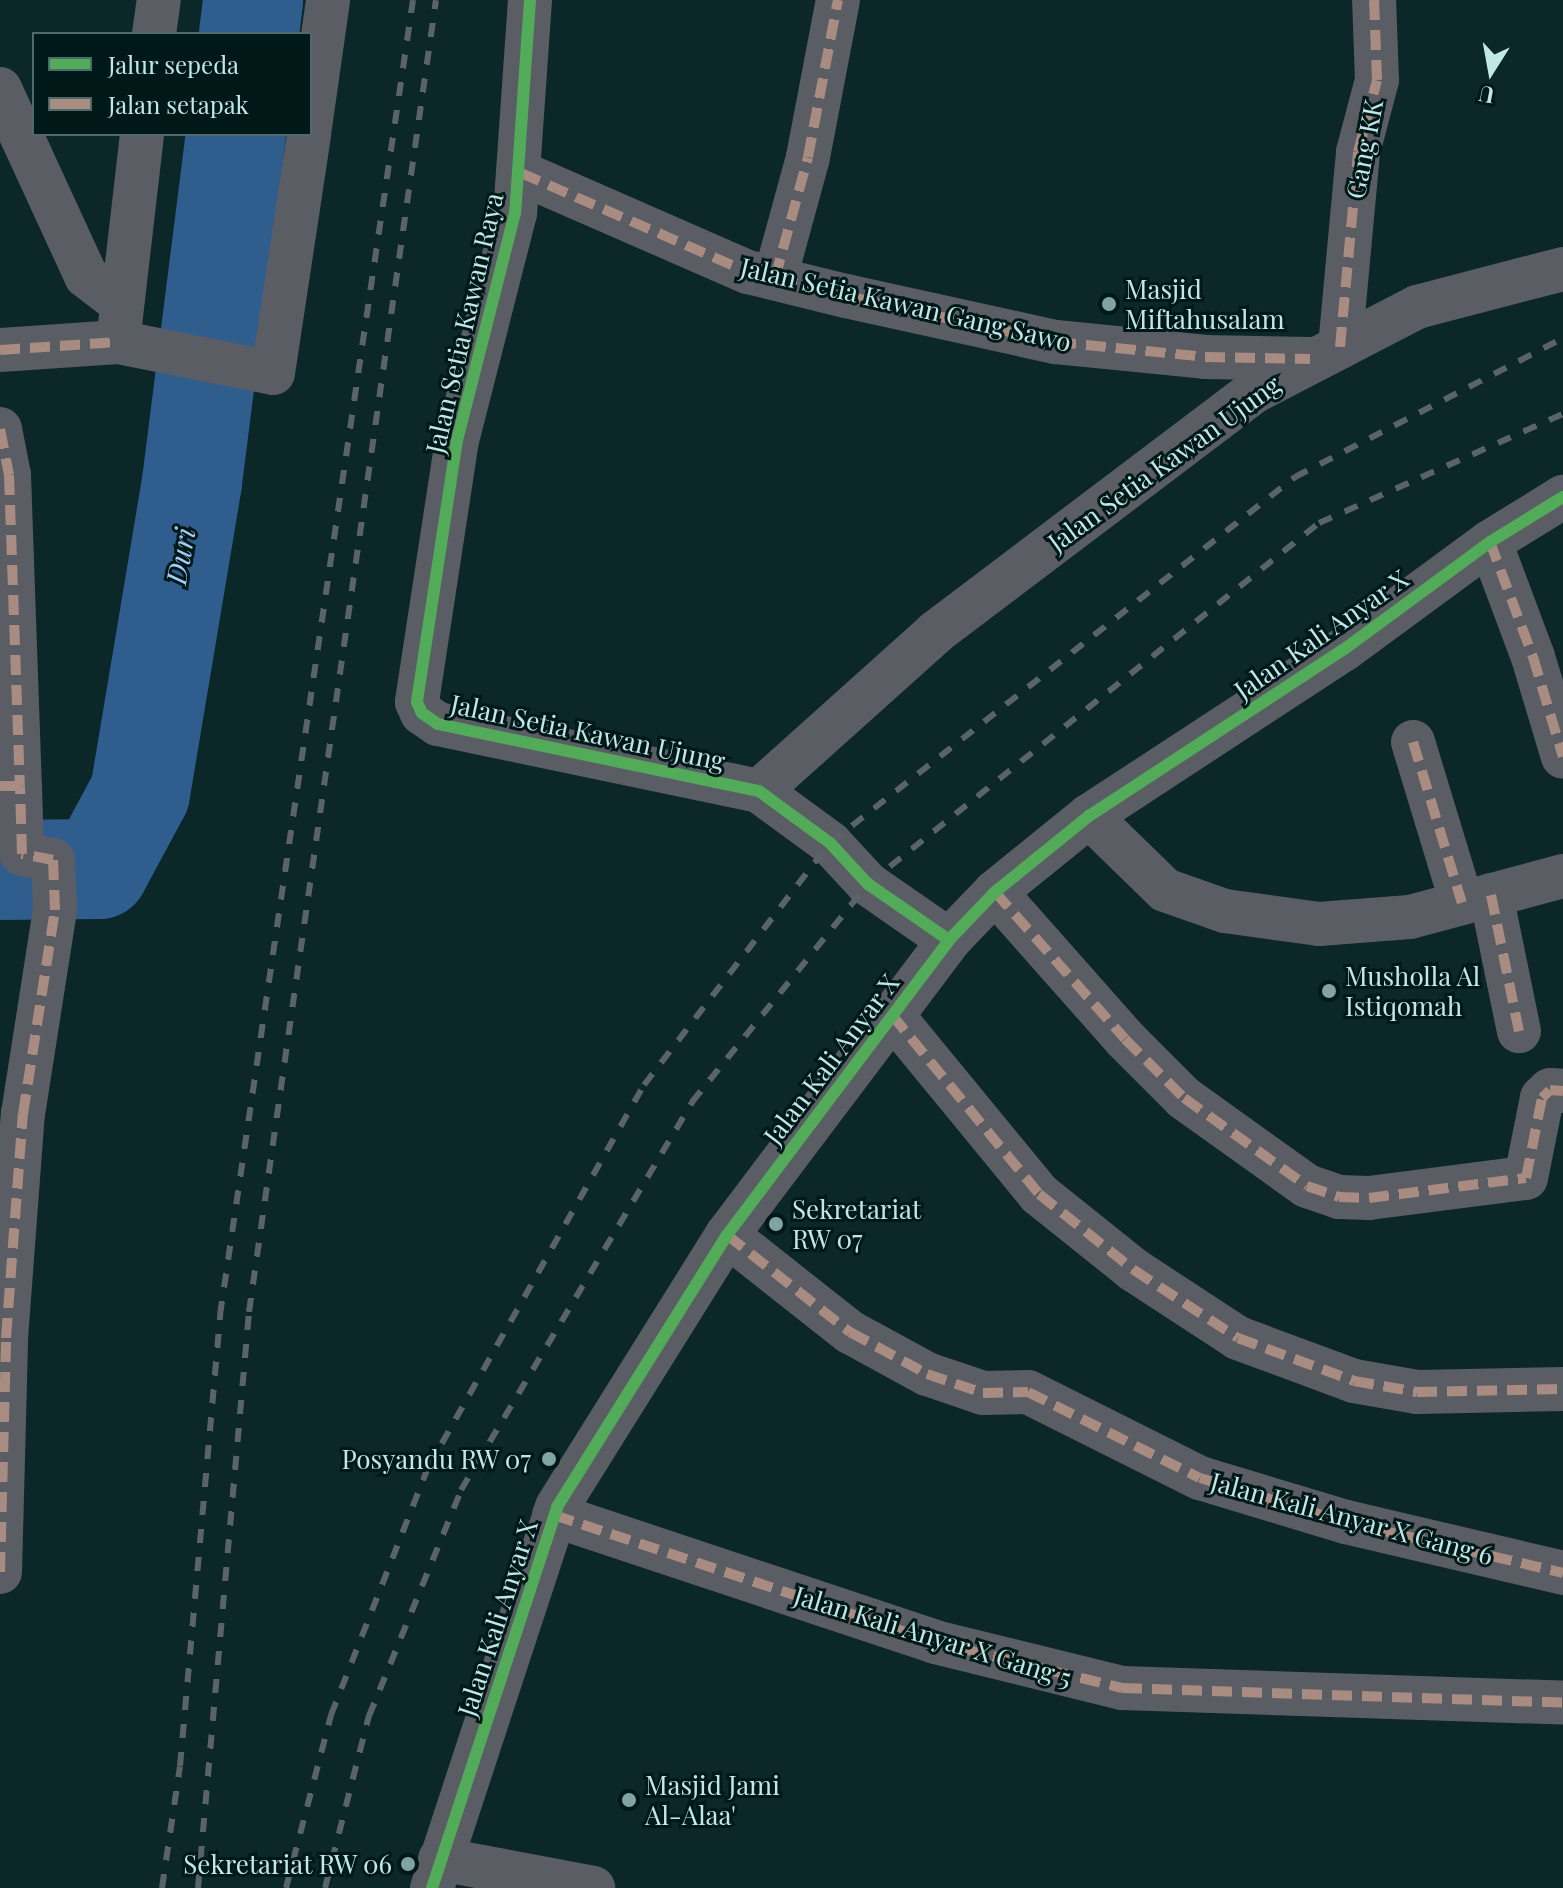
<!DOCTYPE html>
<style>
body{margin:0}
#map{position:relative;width:1563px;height:1888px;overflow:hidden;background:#0b2727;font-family:"Playfair Display",serif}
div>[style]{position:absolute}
.river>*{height:100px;margin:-50px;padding:0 50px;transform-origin:50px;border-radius:50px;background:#2f5e8e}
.minor>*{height:44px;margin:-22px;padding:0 22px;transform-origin:22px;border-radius:22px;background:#5a5e64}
.tertiary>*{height:44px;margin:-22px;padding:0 22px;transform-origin:22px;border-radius:22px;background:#5a5e64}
.rail>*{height:6px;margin-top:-3px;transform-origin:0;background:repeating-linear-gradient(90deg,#5a6468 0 14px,transparent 0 28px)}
.quiet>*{height:10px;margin-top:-5px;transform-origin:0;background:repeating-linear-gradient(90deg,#a88b81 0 20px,transparent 0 30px)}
.cycleway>*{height:12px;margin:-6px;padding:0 6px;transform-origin:6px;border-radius:6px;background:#51ab58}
.dots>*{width:22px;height:22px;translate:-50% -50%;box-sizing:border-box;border:4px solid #001817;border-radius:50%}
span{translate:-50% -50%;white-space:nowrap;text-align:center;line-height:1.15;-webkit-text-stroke:6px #001817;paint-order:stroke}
.street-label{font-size:26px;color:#c0e8e6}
.poi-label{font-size:26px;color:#c0e8e6}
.left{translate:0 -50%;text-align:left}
.right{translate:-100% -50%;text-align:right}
.water-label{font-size:28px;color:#a5cdfb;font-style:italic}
.legend{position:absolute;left:32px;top:32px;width:280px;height:104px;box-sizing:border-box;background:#001817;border:2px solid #4d6b6a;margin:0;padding:10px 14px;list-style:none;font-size:24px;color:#c0e8e6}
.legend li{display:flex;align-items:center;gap:16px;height:40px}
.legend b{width:40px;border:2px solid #4d6b6a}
.north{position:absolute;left:1451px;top:32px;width:80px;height:80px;-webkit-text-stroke:6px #001817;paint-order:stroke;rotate:191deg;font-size:22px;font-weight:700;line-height:32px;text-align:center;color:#c0e8e6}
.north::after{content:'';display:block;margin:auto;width:28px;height:36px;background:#c0e8e6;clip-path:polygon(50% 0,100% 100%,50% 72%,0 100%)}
</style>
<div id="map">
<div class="river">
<i style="left:249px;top:34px;width:34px;rotate:-83deg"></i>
<i style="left:0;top:870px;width:99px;rotate:-0.6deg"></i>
<i style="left:99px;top:869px;width:86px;rotate:-61.7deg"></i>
<i style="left:140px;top:793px;width:315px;rotate:-80.5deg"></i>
<i style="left:192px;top:482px;width:351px;rotate:-82.8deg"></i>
</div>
<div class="minor">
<i style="left:530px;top:0;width:214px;rotate:94deg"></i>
<i style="left:515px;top:213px;width:234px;rotate:104.3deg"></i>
<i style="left:457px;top:440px;width:265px;rotate:98.7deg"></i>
<i style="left:417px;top:702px;width:12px;rotate:66deg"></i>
<i style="left:422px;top:713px;width:19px;rotate:35deg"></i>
<i style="left:438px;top:724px;width:328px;rotate:11.8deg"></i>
<i style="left:759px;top:791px;width:88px;rotate:36.2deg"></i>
<i style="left:830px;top:843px;width:56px;rotate:47.2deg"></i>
<i style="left:868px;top:884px;width:98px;rotate:34.7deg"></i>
<i style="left:310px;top:127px;width:128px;rotate:-81.9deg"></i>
<i style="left:521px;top:173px;width:248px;rotate:23.6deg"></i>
<i style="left:748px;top:272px;width:101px;rotate:13.8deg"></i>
<i style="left:846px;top:296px;width:215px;rotate:12.4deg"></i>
<i style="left:1056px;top:342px;width:150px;rotate:5.7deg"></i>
<i style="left:1205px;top:357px;width:104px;rotate:1.1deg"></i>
<i style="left:775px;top:278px;width:125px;rotate:-74.7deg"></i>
<i style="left:808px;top:157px;width:160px;rotate:-79.2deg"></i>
<i style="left:1340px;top:347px;width:196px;rotate:-84.7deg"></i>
<i style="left:1358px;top:152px;width:74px;rotate:-75.2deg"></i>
<i style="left:1377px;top:80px;width:80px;rotate:-92.1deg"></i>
<i style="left:0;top:350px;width:118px;rotate:-3.9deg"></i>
<i style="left:118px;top:342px;width:158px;rotate:11.3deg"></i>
<i style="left:273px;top:373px;width:242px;rotate:-81.4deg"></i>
<i style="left:0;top:429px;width:47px;rotate:78.9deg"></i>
<i style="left:9px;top:475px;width:311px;rotate:88deg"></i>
<i style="left:20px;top:786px;width:20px;rotate:180deg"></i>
<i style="left:1490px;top:542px;width:123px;rotate:69.5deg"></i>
<i style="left:1533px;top:657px;width:104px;rotate:73.3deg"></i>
<i style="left:1413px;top:742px;width:168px;rotate:73.1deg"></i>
<i style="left:759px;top:791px;width:238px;rotate:-41.9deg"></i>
<i style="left:936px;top:632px;width:400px;rotate:-37.1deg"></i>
<i style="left:1255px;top:391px;width:182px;rotate:-27.4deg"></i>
<i style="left:1417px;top:307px;width:151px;rotate:-14.6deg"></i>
<i style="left:1089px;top:816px;width:106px;rotate:44.2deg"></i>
<i style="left:1165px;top:890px;width:64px;rotate:19.3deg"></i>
<i style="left:1225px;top:911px;width:95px;rotate:7.9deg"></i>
<i style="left:1319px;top:924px;width:91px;rotate:-4.4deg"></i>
<i style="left:1410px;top:917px;width:158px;rotate:-15deg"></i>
<i style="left:995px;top:892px;width:196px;rotate:48.5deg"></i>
<i style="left:1125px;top:1039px;width:83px;rotate:45deg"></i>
<i style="left:1184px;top:1098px;width:151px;rotate:35.6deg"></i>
<i style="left:1307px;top:1186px;width:34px;rotate:19deg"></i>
<i style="left:1339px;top:1197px;width:30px;rotate:2deg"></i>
<i style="left:1369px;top:1198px;width:158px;rotate:-7.3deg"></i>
<i style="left:1526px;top:1178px;width:82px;rotate:-78.7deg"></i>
<i style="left:1542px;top:1098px;width:11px;rotate:-45deg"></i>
<i style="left:1550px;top:1090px;width:13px;rotate:4deg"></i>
<i style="left:1491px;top:895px;width:139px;rotate:78.4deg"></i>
<i style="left:892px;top:1015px;width:232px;rotate:50.6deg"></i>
<i style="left:1039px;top:1194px;width:122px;rotate:38.7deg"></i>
<i style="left:1134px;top:1270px;width:124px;rotate:33.2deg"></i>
<i style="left:1238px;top:1338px;width:124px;rotate:20.3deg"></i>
<i style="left:1354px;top:1381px;width:64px;rotate:9.9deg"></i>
<i style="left:1417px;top:1392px;width:146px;rotate:-1.2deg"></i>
<i style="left:727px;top:1235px;width:157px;rotate:38.3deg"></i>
<i style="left:850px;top:1332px;width:88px;rotate:28.6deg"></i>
<i style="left:927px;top:1374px;width:59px;rotate:18.7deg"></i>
<i style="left:983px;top:1393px;width:45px;rotate:-1.3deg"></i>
<i style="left:1028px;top:1392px;width:192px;rotate:26.6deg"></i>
<i style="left:1200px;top:1478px;width:152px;rotate:16.8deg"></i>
<i style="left:1346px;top:1522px;width:223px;rotate:13.2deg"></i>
<i style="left:554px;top:1515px;width:402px;rotate:18.4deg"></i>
<i style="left:935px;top:1642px;width:193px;rotate:13.8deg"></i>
<i style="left:1122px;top:1688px;width:441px;rotate:1.9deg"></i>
<i style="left:0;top:1572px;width:234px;rotate:-88.5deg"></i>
<i style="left:6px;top:1338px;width:225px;rotate:-85.7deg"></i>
<i style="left:23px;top:1114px;width:206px;rotate:-81.1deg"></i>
<i style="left:55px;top:910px;width:50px;rotate:-92.3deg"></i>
<i style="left:53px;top:860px;width:32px;rotate:-169deg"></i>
<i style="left:22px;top:854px;width:68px;rotate:-91.7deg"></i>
<i style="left:440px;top:1859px;width:156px;rotate:10.7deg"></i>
<i style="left:432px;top:1888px;width:401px;rotate:-71.8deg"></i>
<i style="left:557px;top:1507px;width:321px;rotate:-58deg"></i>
<i style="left:727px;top:1235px;width:369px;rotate:-53deg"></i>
<i style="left:949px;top:940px;width:66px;rotate:-46.2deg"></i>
<i style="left:995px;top:892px;width:121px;rotate:-39deg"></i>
<i style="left:1089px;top:816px;width:303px;rotate:-33.2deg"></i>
<i style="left:1343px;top:650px;width:182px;rotate:-36.3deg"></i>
<i style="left:1490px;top:542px;width:86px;rotate:-31.7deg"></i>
</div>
<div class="tertiary">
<i style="left:154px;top:34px;width:34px;rotate:-82deg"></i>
<i style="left:0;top:89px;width:206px;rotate:65.3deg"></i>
<i style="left:86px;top:276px;width:44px;rotate:37.6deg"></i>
<i style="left:118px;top:342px;width:209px;rotate:-83.4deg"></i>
</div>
<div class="rail">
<i style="left:162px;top:1888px;width:123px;rotate:-81.6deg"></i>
<i style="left:180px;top:1766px;width:453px;rotate:-84.9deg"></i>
<i style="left:220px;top:1315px;width:1329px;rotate:-81.65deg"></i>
<i style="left:198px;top:1888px;width:578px;rotate:-84.94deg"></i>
<i style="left:249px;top:1312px;width:1325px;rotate:-81.89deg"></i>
<i style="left:286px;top:1888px;width:179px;rotate:-75.4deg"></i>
<i style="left:331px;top:1715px;width:265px;rotate:-68.6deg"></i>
<i style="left:428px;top:1468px;width:440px;rotate:-60.6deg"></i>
<i style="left:644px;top:1085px;width:305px;rotate:-52.5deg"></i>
<i style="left:830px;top:843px;width:592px;rotate:-38.21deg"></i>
<i style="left:1295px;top:477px;width:302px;rotate:-27.4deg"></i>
<i style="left:325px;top:1888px;width:178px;rotate:-75.7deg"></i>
<i style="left:369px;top:1716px;width:244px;rotate:-67.8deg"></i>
<i style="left:461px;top:1490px;width:452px;rotate:-59.2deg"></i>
<i style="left:692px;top:1102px;width:280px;rotate:-51.1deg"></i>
<i style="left:868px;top:884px;width:578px;rotate:-38.68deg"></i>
<i style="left:1319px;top:523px;width:267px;rotate:-24.1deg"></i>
</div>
<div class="quiet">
<i style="left:521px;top:173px;width:248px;rotate:23.6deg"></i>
<i style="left:748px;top:272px;width:101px;rotate:13.8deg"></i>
<i style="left:846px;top:296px;width:215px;rotate:12.4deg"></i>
<i style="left:1056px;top:342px;width:150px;rotate:5.7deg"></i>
<i style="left:1205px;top:357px;width:105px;rotate:1.1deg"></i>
<i style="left:775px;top:278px;width:125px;rotate:-74.7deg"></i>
<i style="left:808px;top:157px;width:160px;rotate:-79.2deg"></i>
<i style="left:1340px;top:347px;width:196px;rotate:-84.7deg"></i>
<i style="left:1358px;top:152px;width:74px;rotate:-75.2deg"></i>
<i style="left:1377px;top:80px;width:80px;rotate:-92.1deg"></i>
<i style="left:0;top:350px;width:118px;rotate:-3.9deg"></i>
<i style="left:0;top:429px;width:47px;rotate:78.9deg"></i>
<i style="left:9px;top:475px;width:311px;rotate:88deg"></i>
<i style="left:20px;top:786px;width:20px;rotate:180deg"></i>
<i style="left:1490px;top:542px;width:123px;rotate:69.5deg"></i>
<i style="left:1533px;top:657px;width:104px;rotate:73.3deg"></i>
<i style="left:1413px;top:742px;width:168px;rotate:73.1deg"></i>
<i style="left:995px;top:892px;width:196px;rotate:48.5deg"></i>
<i style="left:1125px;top:1039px;width:83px;rotate:45deg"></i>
<i style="left:1184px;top:1098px;width:151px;rotate:35.6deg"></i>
<i style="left:1307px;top:1186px;width:34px;rotate:19deg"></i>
<i style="left:1339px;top:1197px;width:30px;rotate:2deg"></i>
<i style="left:1369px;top:1198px;width:158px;rotate:-7.3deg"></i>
<i style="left:1526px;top:1178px;width:82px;rotate:-78.7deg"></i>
<i style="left:1542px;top:1098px;width:11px;rotate:-45deg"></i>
<i style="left:1550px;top:1090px;width:13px;rotate:4deg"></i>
<i style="left:1491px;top:895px;width:139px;rotate:78.4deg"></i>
<i style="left:892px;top:1015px;width:232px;rotate:50.6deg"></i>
<i style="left:1039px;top:1194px;width:122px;rotate:38.7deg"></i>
<i style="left:1134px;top:1270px;width:124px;rotate:33.2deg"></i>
<i style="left:1238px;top:1338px;width:124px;rotate:20.3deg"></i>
<i style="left:1354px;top:1381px;width:64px;rotate:9.9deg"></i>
<i style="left:1417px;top:1392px;width:146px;rotate:-1.2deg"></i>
<i style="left:727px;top:1235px;width:157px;rotate:38.3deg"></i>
<i style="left:850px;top:1332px;width:88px;rotate:28.6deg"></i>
<i style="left:927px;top:1374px;width:59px;rotate:18.7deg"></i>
<i style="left:983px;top:1393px;width:45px;rotate:-1.3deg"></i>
<i style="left:1028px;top:1392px;width:192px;rotate:26.6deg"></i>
<i style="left:1200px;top:1478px;width:152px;rotate:16.8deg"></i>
<i style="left:1346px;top:1522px;width:223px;rotate:13.2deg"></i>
<i style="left:554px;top:1515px;width:402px;rotate:18.4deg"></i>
<i style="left:935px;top:1642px;width:193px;rotate:13.8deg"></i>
<i style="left:1122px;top:1688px;width:441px;rotate:1.9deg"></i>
<i style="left:0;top:1572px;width:234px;rotate:-88.5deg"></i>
<i style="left:6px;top:1338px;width:225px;rotate:-85.7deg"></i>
<i style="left:23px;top:1114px;width:206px;rotate:-81.1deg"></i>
<i style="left:55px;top:910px;width:50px;rotate:-92.3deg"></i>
<i style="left:53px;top:860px;width:32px;rotate:-169deg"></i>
<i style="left:22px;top:854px;width:68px;rotate:-91.7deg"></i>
</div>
<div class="cycleway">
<i style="left:530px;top:0;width:214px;rotate:94deg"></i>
<i style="left:515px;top:213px;width:234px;rotate:104.3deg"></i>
<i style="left:457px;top:440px;width:265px;rotate:98.7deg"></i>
<i style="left:417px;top:702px;width:12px;rotate:66deg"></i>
<i style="left:422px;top:713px;width:19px;rotate:35deg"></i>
<i style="left:438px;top:724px;width:328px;rotate:11.8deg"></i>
<i style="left:759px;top:791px;width:88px;rotate:36.2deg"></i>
<i style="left:830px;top:843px;width:56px;rotate:47.2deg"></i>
<i style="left:868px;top:884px;width:98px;rotate:34.7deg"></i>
<i style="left:432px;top:1888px;width:401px;rotate:-71.8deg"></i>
<i style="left:557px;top:1507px;width:321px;rotate:-58deg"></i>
<i style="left:727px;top:1235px;width:369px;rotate:-53deg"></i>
<i style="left:949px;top:940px;width:66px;rotate:-46.2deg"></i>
<i style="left:995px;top:892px;width:121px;rotate:-39deg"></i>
<i style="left:1089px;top:816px;width:303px;rotate:-33.2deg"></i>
<i style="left:1343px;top:650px;width:182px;rotate:-36.3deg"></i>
<i style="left:1490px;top:542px;width:86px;rotate:-31.7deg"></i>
</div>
<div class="dots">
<i style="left:1109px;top:304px;background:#81a4a3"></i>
<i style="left:1329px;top:991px;background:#81a4a3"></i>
<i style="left:776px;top:1224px;background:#81a4a3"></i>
<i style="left:549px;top:1459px;background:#81a4a3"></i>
<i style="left:629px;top:1800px;background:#81a4a3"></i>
<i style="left:408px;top:1864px;background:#81a4a3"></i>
</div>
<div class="street-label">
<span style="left:1364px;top:149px;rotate:-79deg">Gang KK</span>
<span style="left:906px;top:304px;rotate:13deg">Jalan Setia Kawan Gang Sawo</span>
<span style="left:464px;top:323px;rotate:-77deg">Jalan Setia Kawan Raya</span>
<span style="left:1164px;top:463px;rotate:-36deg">Jalan Setia Kawan Ujung</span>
<span style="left:1321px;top:634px;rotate:-35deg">Jalan Kali Anyar X</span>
<span style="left:588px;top:732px;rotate:12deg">Jalan Setia Kawan Ujung</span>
<span style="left:831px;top:1059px;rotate:-53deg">Jalan Kali Anyar X</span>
<span style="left:1352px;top:1518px;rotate:15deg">Jalan Kali Anyar X Gang 6</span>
<span style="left:497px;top:1618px;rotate:-72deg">Jalan Kali Anyar X</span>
<span style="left:933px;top:1636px;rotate:17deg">Jalan Kali Anyar X Gang 5</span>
</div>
<div class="poi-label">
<span class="left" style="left:1125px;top:304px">Masjid<br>Miftahusalam</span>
<span class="left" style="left:1345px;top:991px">Musholla Al<br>Istiqomah</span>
<span class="left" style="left:792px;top:1224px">Sekretariat<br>RW 07</span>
<span class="right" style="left:531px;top:1459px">Posyandu RW 07</span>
<span class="left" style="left:645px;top:1800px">Masjid Jami<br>Al-Alaa'</span>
<span class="right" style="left:392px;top:1864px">Sekretariat RW 06</span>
</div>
<div class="water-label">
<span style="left:180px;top:556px;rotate:-80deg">Duri</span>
</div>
<ul class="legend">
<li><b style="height:10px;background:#51ab58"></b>Jalur sepeda</li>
<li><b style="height:10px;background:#a88b81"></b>Jalan setapak</li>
</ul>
<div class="north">U</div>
</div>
